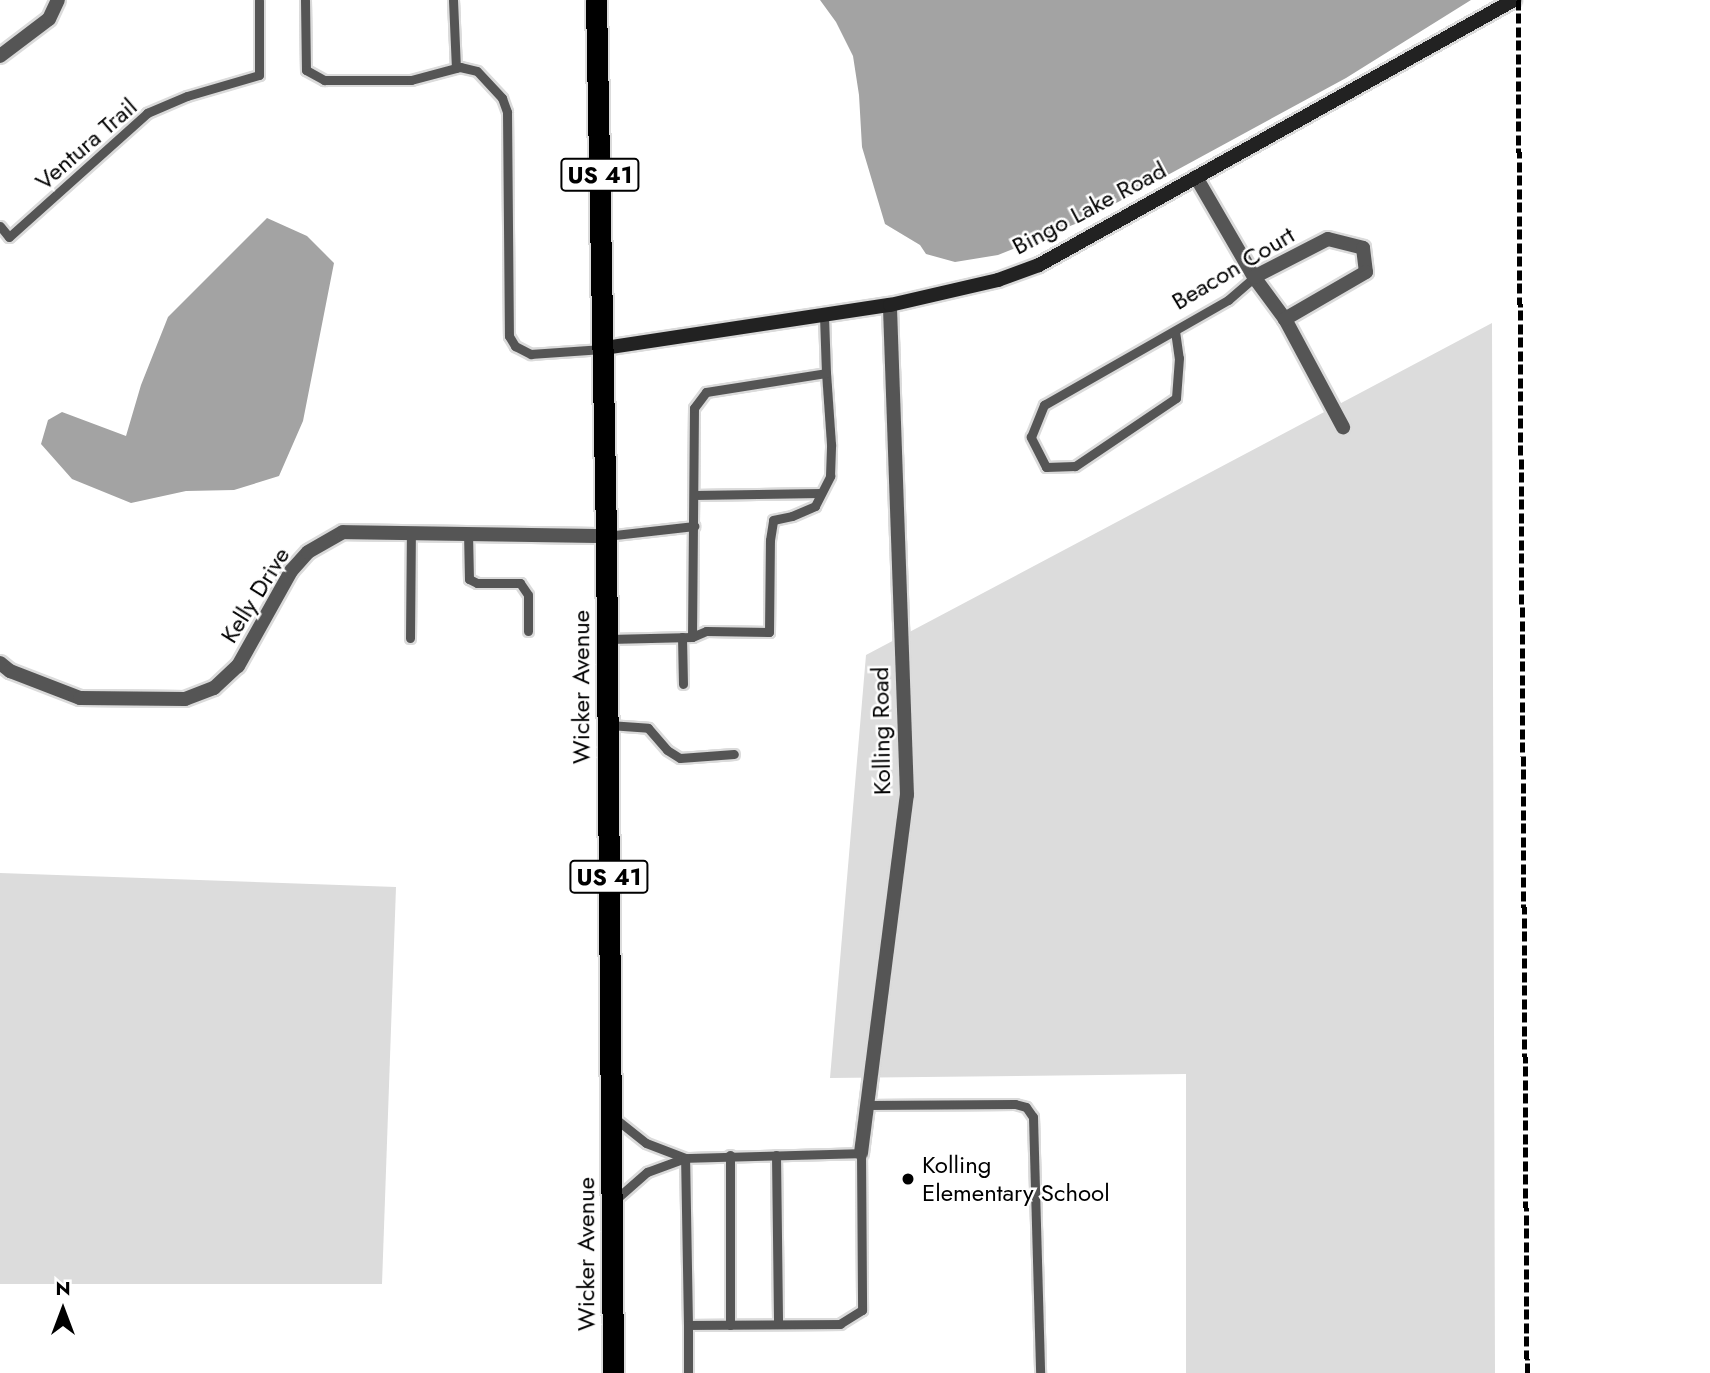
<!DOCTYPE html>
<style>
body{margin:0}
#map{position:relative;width:1710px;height:1373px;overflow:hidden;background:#fff;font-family:Jost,sans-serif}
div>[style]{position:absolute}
.green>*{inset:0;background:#dcdcdc}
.water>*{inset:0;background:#a3a3a3}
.roads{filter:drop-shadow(2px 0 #dbdbdb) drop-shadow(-2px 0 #dbdbdb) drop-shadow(0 2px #dbdbdb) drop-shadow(0 -2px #dbdbdb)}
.lane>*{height:9px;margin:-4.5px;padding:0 4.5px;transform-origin:4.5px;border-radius:4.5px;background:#555}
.street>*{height:14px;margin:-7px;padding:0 7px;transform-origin:7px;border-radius:7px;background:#555}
.secondary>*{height:14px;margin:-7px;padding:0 7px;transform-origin:7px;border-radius:7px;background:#222}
.highway>*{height:21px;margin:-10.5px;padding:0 10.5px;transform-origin:10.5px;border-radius:10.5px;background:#000}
.rail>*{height:5px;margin-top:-2.5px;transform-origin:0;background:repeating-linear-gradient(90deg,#000 0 10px,transparent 0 13.5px)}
.dots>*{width:19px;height:19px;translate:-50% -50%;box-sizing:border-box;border:4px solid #fff;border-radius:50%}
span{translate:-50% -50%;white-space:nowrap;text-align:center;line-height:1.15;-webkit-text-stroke:5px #fff;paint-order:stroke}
.shield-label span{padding:2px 5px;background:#fff;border:2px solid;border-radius:5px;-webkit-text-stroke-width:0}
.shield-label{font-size:23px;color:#000;font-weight:700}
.street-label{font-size:24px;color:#000}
.poi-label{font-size:24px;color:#000}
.left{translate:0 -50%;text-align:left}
.north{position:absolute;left:28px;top:1275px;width:70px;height:70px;-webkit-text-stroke:5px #fff;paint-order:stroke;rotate:0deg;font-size:19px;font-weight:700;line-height:28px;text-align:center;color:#000}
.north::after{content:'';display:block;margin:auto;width:24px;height:32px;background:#000;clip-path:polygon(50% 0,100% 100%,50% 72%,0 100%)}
</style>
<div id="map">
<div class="green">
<i style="clip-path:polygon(1492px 323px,1495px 1373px,1186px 1373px,1186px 1074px,830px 1078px,866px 655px)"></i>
<i style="clip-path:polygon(0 873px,396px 887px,382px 1284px,0 1284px)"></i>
</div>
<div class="water">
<i style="clip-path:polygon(820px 0,1471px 0,1346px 78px,1085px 220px,998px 255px,955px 262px,926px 254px,920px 245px,885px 224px,862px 147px,859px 95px,853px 56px,836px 22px)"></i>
<i style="clip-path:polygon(267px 218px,307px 236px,334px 263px,303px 421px,279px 476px,234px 490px,186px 491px,131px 503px,72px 479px,41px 444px,48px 420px,62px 412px,126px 436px,141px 385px,168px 317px)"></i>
</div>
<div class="roads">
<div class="lane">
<i style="left:305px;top:0;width:70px;rotate:89.2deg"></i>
<i style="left:306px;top:70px;width:21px;rotate:29deg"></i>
<i style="left:324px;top:80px;width:87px"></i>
<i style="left:411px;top:80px;width:51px;rotate:-14.9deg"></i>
<i style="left:460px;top:67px;width:17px;rotate:13deg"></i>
<i style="left:477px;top:71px;width:37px;rotate:47deg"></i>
<i style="left:502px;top:98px;width:15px;rotate:70deg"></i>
<i style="left:507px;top:112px;width:224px;rotate:89.5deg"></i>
<i style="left:509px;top:336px;width:12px;rotate:59deg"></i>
<i style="left:515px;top:346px;width:18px;rotate:27deg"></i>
<i style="left:531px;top:354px;width:71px;rotate:-4deg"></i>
<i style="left:453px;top:0;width:68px;rotate:87.5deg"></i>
<i style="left:0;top:226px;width:14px;rotate:51deg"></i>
<i style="left:9px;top:237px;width:186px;rotate:-41.9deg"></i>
<i style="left:147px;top:113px;width:43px;rotate:-23deg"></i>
<i style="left:187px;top:96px;width:75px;rotate:-16.3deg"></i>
<i style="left:259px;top:75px;width:75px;rotate:-90deg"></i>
<i style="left:1175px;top:331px;width:27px;rotate:82deg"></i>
<i style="left:1179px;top:358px;width:40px;rotate:94.3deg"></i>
<i style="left:1176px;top:398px;width:122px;rotate:146deg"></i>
<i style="left:1075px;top:466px;width:29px;rotate:178deg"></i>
<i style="left:1046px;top:467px;width:34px;rotate:-117deg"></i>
<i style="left:1031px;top:437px;width:35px;rotate:-68deg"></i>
<i style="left:1044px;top:405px;width:212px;rotate:-29.7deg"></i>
<i style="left:1228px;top:300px;width:35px;rotate:-41deg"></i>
<i style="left:694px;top:495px;width:127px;rotate:-0.9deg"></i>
<i style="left:468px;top:532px;width:47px;rotate:88.8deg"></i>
<i style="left:469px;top:579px;width:9px;rotate:27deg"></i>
<i style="left:477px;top:583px;width:43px"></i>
<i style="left:520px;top:583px;width:14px;rotate:56deg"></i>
<i style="left:528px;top:595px;width:36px;rotate:90deg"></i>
<i style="left:606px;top:536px;width:89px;rotate:-6.5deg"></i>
<i style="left:682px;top:637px;width:47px;rotate:88.8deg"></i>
<i style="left:692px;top:637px;width:15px;rotate:-23deg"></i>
<i style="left:706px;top:631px;width:63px;rotate:0.9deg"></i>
<i style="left:769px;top:632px;width:92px;rotate:-89.4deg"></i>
<i style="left:770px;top:540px;width:20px;rotate:-81deg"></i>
<i style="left:773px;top:520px;width:19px;rotate:-12deg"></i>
<i style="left:792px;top:516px;width:25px;rotate:-23deg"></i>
<i style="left:815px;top:506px;width:34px;rotate:-63deg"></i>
<i style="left:830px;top:476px;width:32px;rotate:-88deg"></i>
<i style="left:831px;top:444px;width:71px;rotate:-94deg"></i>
<i style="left:410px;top:638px;width:107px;rotate:-89.5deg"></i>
<i style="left:609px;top:639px;width:83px;rotate:-1.4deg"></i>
<i style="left:692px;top:637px;width:229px;rotate:-89.5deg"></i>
<i style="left:694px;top:408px;width:20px;rotate:-53deg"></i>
<i style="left:706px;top:392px;width:121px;rotate:-9deg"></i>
<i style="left:826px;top:373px;width:57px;rotate:-92deg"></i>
<i style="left:609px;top:725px;width:39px;rotate:4deg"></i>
<i style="left:648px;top:728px;width:29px;rotate:49deg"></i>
<i style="left:667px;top:750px;width:15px;rotate:32deg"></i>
<i style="left:680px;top:758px;width:54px;rotate:-4.2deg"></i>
<i style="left:867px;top:1105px;width:148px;rotate:-0.4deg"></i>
<i style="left:1015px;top:1104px;width:11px;rotate:15deg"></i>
<i style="left:1026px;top:1107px;width:12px;rotate:55deg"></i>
<i style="left:1033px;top:1117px;width:256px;rotate:88.4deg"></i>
<i style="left:612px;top:1116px;width:43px;rotate:38.5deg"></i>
<i style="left:646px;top:1143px;width:42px;rotate:21deg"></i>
<i style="left:730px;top:1155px;width:170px;rotate:90deg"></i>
<i style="left:776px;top:1155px;width:169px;rotate:89.3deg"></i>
<i style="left:615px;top:1200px;width:43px;rotate:-41.2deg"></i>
<i style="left:647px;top:1172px;width:40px;rotate:-20.2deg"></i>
<i style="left:685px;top:1158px;width:176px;rotate:-1.6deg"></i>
<i style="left:861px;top:1153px;width:157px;rotate:89.6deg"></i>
<i style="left:862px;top:1310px;width:26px;rotate:148deg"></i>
<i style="left:840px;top:1324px;width:152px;rotate:179.6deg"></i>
<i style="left:688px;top:1325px;width:167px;rotate:-91deg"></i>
<i style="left:688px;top:1325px;width:48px;rotate:90deg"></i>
</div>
<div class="street">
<i style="left:0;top:56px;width:61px;rotate:-37.1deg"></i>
<i style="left:49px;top:19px;width:21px;rotate:-65deg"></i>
<i style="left:1196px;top:177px;width:116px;rotate:59.9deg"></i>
<i style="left:1254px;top:277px;width:52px;rotate:53.6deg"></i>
<i style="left:1285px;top:319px;width:123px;rotate:61.8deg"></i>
<i style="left:1254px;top:277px;width:83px;rotate:-27.2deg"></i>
<i style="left:1328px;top:239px;width:36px;rotate:14deg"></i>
<i style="left:1363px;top:248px;width:24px;rotate:83deg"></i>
<i style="left:1366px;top:272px;width:94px;rotate:149.9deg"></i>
<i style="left:0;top:663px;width:13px;rotate:39deg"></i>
<i style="left:10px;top:671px;width:75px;rotate:21.1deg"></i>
<i style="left:80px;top:698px;width:105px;rotate:0.5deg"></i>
<i style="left:185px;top:699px;width:31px;rotate:-21deg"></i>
<i style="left:214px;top:688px;width:33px;rotate:-43deg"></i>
<i style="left:238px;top:666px;width:109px;rotate:-60.8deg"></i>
<i style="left:291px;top:571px;width:25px;rotate:-48deg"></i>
<i style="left:308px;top:552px;width:40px;rotate:-29.7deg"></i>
<i style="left:343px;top:532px;width:263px;rotate:0.9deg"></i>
<i style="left:861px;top:1153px;width:361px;rotate:-82.7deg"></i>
<i style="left:907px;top:795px;width:490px;rotate:-92deg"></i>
</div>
<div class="secondary">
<i style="left:604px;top:348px;width:289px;rotate:-8.6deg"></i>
<i style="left:890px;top:305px;width:111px;rotate:-13deg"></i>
<i style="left:998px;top:280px;width:44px;rotate:-20.1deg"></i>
<i style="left:1039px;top:265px;width:544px;rotate:-29.16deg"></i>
</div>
<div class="highway">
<i style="left:596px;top:0;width:536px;rotate:88.93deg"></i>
<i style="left:606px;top:536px;width:837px;rotate:89.52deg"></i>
</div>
</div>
<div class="rail">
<i style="left:1518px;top:0;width:1373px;rotate:89.62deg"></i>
</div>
<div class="dots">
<i style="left:908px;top:1179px;background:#000"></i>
</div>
<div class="shield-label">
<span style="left:600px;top:175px">US 41</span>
<span style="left:609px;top:877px">US 41</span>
</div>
<div class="street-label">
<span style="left:86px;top:144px;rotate:-41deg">Ventura Trail</span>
<span style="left:1089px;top:208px;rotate:-28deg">Bingo Lake Road</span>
<span style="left:1233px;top:268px;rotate:-31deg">Beacon Court</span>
<span style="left:255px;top:595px;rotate:-58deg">Kelly Drive</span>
<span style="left:581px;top:687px;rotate:-90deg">Wicker Avenue</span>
<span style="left:881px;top:731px;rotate:-91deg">Kolling Road</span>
<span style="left:586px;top:1254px;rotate:-90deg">Wicker Avenue</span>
</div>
<div class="poi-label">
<span class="left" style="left:922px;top:1179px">Kolling<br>Elementary School</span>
</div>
<div class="north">N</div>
</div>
